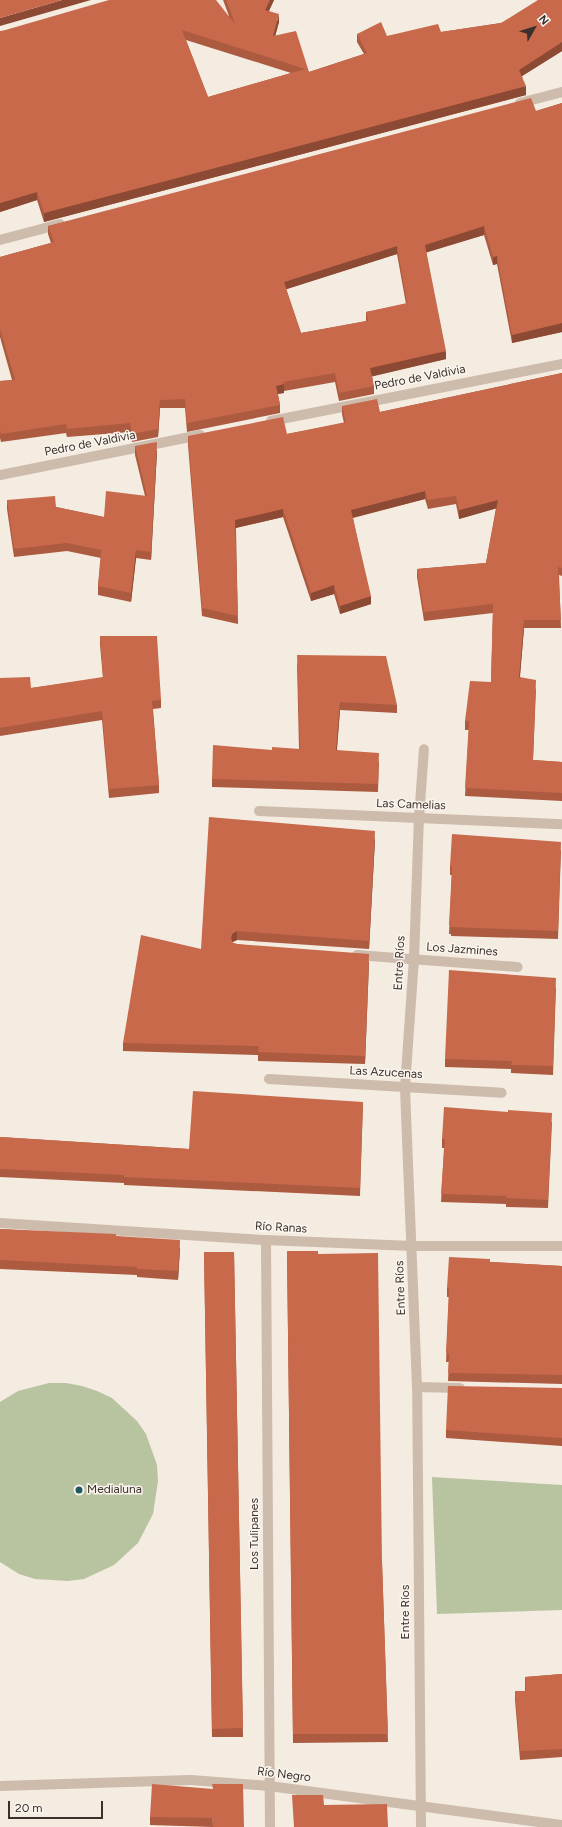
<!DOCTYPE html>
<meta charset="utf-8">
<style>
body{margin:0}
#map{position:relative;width:562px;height:1827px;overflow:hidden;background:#f4ebe1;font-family:Figtree,sans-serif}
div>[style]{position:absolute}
.green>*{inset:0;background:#b8c4a0}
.minor>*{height:10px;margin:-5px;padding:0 5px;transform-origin:5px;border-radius:5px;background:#cdbbac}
.wall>*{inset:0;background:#ac5a40}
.shaded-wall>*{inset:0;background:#8c4a34}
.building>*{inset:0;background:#c8694b}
.dots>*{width:11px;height:11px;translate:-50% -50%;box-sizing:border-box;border:2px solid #fbf5ee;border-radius:50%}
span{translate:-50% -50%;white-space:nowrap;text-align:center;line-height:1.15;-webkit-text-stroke:3px #fbf5ee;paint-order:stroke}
.street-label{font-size:12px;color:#3b302b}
.poi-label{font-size:12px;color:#3b302b}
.left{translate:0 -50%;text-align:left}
.north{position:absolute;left:514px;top:8px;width:40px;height:40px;-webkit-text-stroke:3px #fbf5ee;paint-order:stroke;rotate:51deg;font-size:11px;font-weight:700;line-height:16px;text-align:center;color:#3b302b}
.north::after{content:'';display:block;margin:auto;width:14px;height:18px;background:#3b302b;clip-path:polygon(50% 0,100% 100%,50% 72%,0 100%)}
.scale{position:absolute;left:8px;top:1801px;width:95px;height:18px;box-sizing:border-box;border:2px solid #3b302b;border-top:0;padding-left:5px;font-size:12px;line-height:14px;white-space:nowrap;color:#3b302b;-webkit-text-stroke:3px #fbf5ee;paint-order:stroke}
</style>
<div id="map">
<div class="green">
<i style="clip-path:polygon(49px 1383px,66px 1383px,82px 1386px,97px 1391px,112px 1398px,137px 1421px,146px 1434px,157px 1465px,158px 1481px,153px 1514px,138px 1543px,114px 1565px,84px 1579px,68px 1581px,35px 1579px,19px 1574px,0 1562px,0 1402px,18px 1391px)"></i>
<i style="clip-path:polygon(432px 1477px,562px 1485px,562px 1610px,437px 1614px)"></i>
</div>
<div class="minor">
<i style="left:520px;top:103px;width:43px;rotate:-14.7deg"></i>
<i style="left:0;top:240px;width:62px;rotate:-14.9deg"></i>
<i style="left:271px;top:421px;width:297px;rotate:-11.1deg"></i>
<i style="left:0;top:475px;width:204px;rotate:-11.3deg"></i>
<i style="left:259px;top:811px;width:303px;rotate:2.5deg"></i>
<i style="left:357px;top:955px;width:161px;rotate:4.3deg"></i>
<i style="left:269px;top:1079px;width:233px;rotate:3.4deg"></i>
<i style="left:0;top:1223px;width:267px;rotate:3.7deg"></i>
<i style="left:266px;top:1240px;width:147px;rotate:2.3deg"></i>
<i style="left:413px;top:1246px;width:149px"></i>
<i style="left:266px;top:1240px;width:587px;rotate:89.61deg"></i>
<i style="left:417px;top:1387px;width:43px;rotate:1.3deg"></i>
<i style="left:0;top:1786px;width:191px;rotate:-1.8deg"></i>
<i style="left:191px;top:1780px;width:78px;rotate:4.4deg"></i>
<i style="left:269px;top:1786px;width:296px;rotate:7.6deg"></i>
<i style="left:421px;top:1827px;width:440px;rotate:-90.5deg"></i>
<i style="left:417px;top:1387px;width:300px;rotate:-92.3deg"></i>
<i style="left:405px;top:1087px;width:128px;rotate:-86deg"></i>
<i style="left:414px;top:959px;width:141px;rotate:-88deg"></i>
<i style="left:419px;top:818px;width:69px;rotate:-85.9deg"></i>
</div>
<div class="wall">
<i style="clip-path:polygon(evenodd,223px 0,274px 0,269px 11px,279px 22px,275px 36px,309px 72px,364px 54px,357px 42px,357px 34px,387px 36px,441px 32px,501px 23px,562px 0,562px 51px,522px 76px,526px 95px,44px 222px,37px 200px,0 212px,0 31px,229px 16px,223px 0,186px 40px,291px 73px,208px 97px,186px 40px)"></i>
<i style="clip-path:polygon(evenodd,562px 103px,562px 332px,512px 343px,497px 264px,493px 265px,484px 235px,426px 252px,446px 359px,372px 376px,374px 386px,374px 394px,339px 401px,335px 382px,284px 391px,284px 393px,278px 394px,280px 405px,280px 413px,187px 432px,185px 408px,160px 408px,158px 437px,132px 442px,130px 432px,67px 437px,66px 433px,1px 442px,0 438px,0 381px,12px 380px,0 337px,0 257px,51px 243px,48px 234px,48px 226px,536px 111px,562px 103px,397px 254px,406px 304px,366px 312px,366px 321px,301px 333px,286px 289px,397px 254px)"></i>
<i style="clip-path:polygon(562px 373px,562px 576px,559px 575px,561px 628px,524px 628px,520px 677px,536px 689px,533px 760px,562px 762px,562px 801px,465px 796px,469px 730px,465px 730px,465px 721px,491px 682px,493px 613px,424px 621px,417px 577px,417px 569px,486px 563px,496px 508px,459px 519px,456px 504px,428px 509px,425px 499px,353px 518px,371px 604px,340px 614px,334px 594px,311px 601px,283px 517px,236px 528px,238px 624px,202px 616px,188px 445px,188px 436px,287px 434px,344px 423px,342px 414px,342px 406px,380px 412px)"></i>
<i style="clip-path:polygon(135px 446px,157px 451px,151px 560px,136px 558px,131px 602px,98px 595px,98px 586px,101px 558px,67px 551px,14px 557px,7px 509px,7px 500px,56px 507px,104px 517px,145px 496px,135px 455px)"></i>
<i style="clip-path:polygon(100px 636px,161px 700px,161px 708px,153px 709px,159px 785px,159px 793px,109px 798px,102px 720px,0 736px,0 678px,31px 688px,103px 678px,100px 645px)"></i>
<i style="clip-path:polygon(297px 663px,397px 705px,397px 713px,340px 710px,337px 750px,379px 762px,378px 792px,212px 787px,212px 779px,272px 750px,299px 749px)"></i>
<i style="clip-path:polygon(375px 839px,369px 949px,237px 940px,233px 942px,233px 943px,237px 944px,369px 962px,365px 1064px,258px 1061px,258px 1055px,123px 1051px,123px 1043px,201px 949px)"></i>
<i style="clip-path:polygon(561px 850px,558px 939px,451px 936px,451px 934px,449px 934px,452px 875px,450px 875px,450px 866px)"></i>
<i style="clip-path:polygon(556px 987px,553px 1075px,511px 1073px,511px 1069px,445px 1067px,445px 1059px)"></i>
<i style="clip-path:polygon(363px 1102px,360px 1196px,124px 1185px,124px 1183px,0 1177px,0 1137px,189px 1149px)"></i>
<i style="clip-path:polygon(552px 1122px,548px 1208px,506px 1207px,506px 1204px,441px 1202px,444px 1148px,442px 1148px,442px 1139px)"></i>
<i style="clip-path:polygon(0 1229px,116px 1236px,180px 1248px,178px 1280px,137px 1277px,137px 1275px,0 1269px)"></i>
<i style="clip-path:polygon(287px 1251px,318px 1254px,382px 1562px,388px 1742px,293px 1743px)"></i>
<i style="clip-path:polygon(204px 1252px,234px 1252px,243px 1737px,212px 1737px)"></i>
<i style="clip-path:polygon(490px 1262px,562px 1266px,562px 1384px,448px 1381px,449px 1362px,446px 1362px,449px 1297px,447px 1297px,447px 1288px)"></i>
<i style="clip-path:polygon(562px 1388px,562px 1446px,446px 1438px,446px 1430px)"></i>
<i style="clip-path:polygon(562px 1674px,562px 1757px,520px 1760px,515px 1700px,515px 1691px,525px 1691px,525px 1677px)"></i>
<i style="clip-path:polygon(212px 1789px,213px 1827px,150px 1825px,150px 1817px)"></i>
</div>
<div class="shaded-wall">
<i style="clip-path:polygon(62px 0,91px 0,0 26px,0 18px)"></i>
<i style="clip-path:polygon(270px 0,274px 0,265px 19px,265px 10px)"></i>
<i style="clip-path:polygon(279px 14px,279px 22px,273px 44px,273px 36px)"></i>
<i style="clip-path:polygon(562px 42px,562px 51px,519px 78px,519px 70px)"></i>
<i style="clip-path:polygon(526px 86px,526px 95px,44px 222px,44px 213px)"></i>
<i style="clip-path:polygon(37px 192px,37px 200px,0 212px,0 203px)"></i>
<i style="clip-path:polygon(484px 226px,484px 235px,425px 253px,425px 245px)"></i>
<i style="clip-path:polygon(397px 246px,397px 254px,284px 290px,284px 282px)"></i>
<i style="clip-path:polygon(497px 256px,497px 264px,493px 265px,493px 257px)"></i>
<i style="clip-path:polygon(562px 323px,562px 332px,512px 343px,512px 335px)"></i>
<i style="clip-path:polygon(446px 351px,446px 359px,370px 377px,370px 368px)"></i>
<i style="clip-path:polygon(284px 384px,284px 393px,276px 394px,276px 386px)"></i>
<i style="clip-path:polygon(160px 400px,160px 408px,158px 437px,158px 429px)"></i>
<i style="clip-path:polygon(157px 442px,157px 451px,151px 560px,151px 552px)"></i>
<i style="clip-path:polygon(425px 491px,425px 499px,351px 518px,351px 510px)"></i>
<i style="clip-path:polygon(498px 500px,498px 508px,459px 519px,459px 510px)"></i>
<i style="clip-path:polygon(283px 509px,283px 517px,235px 528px,235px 520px)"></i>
<i style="clip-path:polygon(136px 550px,136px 558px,131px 602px,131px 593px)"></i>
<i style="clip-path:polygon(334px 585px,334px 594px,311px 601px,311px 593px)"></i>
<i style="clip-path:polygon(371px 596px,371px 604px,340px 614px,340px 606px)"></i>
<i style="clip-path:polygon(524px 620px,524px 628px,519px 686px,519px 677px)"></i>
<i style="clip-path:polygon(340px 702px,340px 710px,336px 758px,336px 750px)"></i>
<i style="clip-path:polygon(375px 831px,375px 839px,369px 949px,369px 941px)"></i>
<i style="clip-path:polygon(237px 931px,237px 940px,232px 942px,231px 938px,232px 934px)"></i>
<i style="clip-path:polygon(369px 954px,369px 962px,365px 1064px,365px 1056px)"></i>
<i style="clip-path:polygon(180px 1240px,180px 1248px,178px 1280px,178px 1271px)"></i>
</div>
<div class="building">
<i style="clip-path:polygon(0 0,62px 0,0 18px)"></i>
<i style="clip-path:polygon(evenodd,109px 0,216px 0,235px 24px,226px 0,270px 0,265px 10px,279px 14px,273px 36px,296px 31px,309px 72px,367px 53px,357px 34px,381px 22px,387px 36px,438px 24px,441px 32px,501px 23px,538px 0,562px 0,562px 42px,519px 70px,526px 86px,44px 213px,37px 192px,0 203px,0 31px,2px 31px,109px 0,182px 30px,305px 69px,208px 97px,182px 30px)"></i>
<i style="clip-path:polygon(evenodd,531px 98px,536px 111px,562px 103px,562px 323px,512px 335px,497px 256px,493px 257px,484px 226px,425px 245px,446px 351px,370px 368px,374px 386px,339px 393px,335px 373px,283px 382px,284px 384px,276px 386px,280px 405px,187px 423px,185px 399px,160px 400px,158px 429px,132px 434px,130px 423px,67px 429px,66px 424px,1px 434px,0 430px,0 381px,15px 380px,0 329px,0 257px,54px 242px,48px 226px,531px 98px,397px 246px,407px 303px,366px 312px,368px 321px,301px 333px,284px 282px,397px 246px)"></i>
<i style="clip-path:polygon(562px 373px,562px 568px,558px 567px,561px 620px,524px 620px,519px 677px,536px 680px,533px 760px,562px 762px,562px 793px,465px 788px,469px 721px,465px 721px,470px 681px,491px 682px,493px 604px,424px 612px,417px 569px,486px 563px,498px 500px,459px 510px,456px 496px,428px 500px,425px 491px,351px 510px,371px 596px,340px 606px,334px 585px,311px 593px,283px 509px,235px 520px,238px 616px,202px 608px,188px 436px,283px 417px,287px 434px,346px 422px,342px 406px,377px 399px,380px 412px)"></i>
<i style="clip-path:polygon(157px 442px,151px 552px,136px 550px,131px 593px,98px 586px,101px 550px,67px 543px,14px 549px,7px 500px,55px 496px,56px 507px,104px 517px,106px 491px,147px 496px,135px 446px)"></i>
<i style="clip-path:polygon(100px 636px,157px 636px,161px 700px,152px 701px,159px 785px,109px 789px,102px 711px,0 728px,0 678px,30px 677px,31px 688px,103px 677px)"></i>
<i style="clip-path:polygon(297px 655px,386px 656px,397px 705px,340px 702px,336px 750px,379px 753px,378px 784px,212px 779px,213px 745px,272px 750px,272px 747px,300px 749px)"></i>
<i style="clip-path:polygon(209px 817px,375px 831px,369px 941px,237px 931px,232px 934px,231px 938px,233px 943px,237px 944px,369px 954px,365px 1056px,258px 1052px,259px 1046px,123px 1043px,141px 935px,201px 949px)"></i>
<i style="clip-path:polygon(452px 834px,561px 842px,558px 931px,451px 927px,451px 926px,449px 925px,452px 867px,450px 866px)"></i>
<i style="clip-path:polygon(449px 970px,556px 978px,553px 1066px,511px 1065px,512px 1061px,445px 1059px)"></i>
<i style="clip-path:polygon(193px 1091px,363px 1102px,360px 1188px,124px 1177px,124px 1175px,0 1169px,0 1137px,189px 1149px)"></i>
<i style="clip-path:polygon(444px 1107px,508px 1112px,508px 1110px,552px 1113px,548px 1200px,506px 1198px,507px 1196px,441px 1194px,445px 1139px,442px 1139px)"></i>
<i style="clip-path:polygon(0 1229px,116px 1234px,116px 1236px,180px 1240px,178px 1271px,137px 1269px,137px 1267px,0 1260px)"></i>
<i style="clip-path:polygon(287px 1251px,318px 1251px,318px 1254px,378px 1253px,382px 1562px,388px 1734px,293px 1734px)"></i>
<i style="clip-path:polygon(204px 1252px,234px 1252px,243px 1728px,212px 1729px)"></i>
<i style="clip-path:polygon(449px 1257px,490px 1259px,490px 1262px,562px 1266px,562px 1375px,448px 1373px,449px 1354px,446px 1353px,449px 1288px,447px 1288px)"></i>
<i style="clip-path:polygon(448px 1386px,562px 1388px,562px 1438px,446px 1430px)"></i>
<i style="clip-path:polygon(562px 1674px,562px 1749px,520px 1751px,515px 1691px,526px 1691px,525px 1677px)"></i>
<i style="clip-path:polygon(152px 1784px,213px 1789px,212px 1784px,243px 1784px,244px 1827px,213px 1827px,213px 1818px,150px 1817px)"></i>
<i style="clip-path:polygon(292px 1795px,323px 1795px,324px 1805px,387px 1804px,388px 1827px,294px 1827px)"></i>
</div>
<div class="dots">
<i style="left:79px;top:1490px;background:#1f5a5e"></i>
</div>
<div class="street-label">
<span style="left:420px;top:378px;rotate:-11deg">Pedro de Valdivia</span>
<span style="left:90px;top:444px;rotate:-11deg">Pedro de Valdivia</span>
<span style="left:411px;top:805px;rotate:2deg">Las Camelias</span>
<span style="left:462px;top:950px;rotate:4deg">Los Jazmines</span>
<span style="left:400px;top:963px;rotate:-87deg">Entre Ríos</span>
<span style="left:386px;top:1073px;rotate:3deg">Las Azucenas</span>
<span style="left:281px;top:1228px;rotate:3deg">Río Ranas</span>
<span style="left:401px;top:1288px;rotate:-92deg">Entre Ríos</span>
<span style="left:255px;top:1534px;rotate:-90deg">Los Tulipanes</span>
<span style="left:406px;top:1612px;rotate:-90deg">Entre Ríos</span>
<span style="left:284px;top:1775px;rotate:7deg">Río Negro</span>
</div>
<div class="poi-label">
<span class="left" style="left:87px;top:1490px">Medialuna</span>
</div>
<div class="north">N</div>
<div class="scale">20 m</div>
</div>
